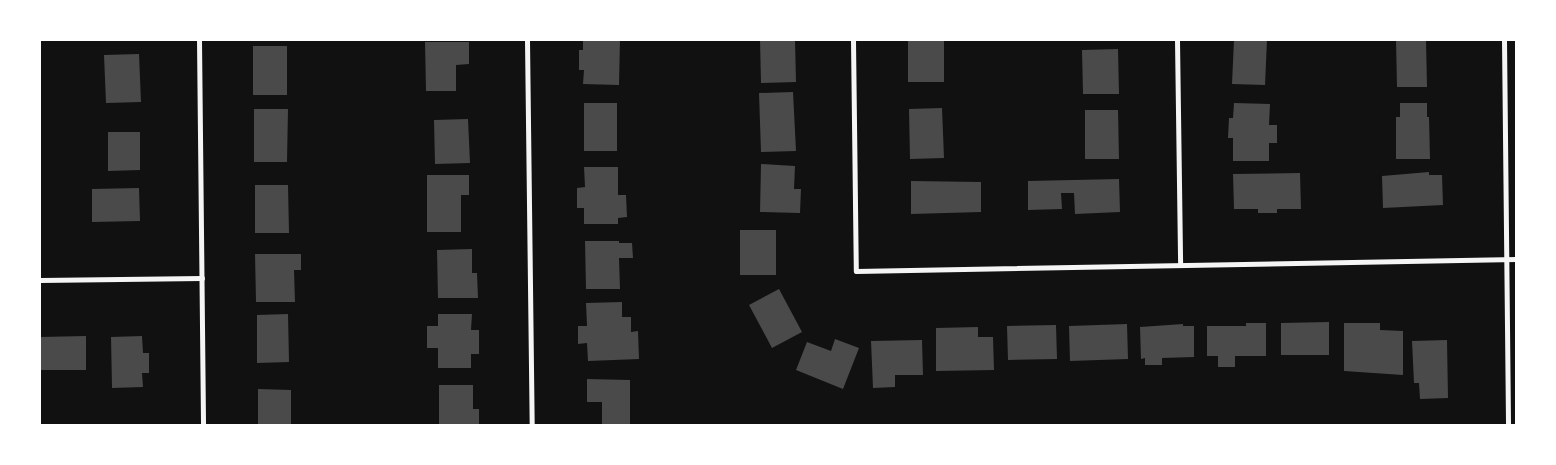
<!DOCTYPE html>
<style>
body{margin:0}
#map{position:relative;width:1556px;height:465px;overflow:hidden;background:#111;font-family:Mulish,sans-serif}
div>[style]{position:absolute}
.building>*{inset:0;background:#4a4a4a}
.minor>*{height:5px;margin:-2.5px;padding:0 2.5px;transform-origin:2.5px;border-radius:2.5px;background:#f5f5f5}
span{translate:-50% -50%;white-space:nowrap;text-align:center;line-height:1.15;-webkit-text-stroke:4px #fff;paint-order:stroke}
.frame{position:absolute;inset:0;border:41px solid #fff;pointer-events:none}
</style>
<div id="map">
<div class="building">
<i style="clip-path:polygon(583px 40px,620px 40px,619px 85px,583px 84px,584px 70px,579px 70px,579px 50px,583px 50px)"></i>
<i style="clip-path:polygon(760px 40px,795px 40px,796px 82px,761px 83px)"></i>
<i style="clip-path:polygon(908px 40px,944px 40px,944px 82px,908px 82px)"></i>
<i style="clip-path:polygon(1234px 40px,1267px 40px,1265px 85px,1232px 84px)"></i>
<i style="clip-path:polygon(1396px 40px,1426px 40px,1427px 87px,1397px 87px)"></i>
<i style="clip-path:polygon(425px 42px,469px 42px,469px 64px,456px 65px,456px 91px,426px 91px)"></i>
<i style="clip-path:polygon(253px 46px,287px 46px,287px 95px,253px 95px)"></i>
<i style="clip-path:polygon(1118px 49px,1119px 94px,1083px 94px,1082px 50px)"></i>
<i style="clip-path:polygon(139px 54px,141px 102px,106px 103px,104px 55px)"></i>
<i style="clip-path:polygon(793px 92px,796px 151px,761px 152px,759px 93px)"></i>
<i style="clip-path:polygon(584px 103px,617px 103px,617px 151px,584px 151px)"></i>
<i style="clip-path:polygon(1234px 103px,1270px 104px,1269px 125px,1277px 125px,1277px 143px,1269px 143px,1269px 161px,1233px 161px,1233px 138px,1228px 138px,1229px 118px,1233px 118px)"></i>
<i style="clip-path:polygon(1400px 103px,1427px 103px,1427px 117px,1429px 117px,1430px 159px,1396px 159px,1396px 117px,1400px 117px)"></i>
<i style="clip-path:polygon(942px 108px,944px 158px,910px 159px,909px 109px)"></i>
<i style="clip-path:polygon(254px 109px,288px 109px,287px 162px,254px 162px)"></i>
<i style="clip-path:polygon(1085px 110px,1118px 110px,1119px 159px,1085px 159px)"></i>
<i style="clip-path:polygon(468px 119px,470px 163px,435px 164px,434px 120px)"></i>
<i style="clip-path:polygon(108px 132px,140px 132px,140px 170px,108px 171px)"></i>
<i style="clip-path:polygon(761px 164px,795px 166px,794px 189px,801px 189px,800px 213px,760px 212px)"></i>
<i style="clip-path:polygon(584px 167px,618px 167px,618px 195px,626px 195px,627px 217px,618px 218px,618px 224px,584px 224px,584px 208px,577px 208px,577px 188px,585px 187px)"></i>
<i style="clip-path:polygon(1429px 172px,1429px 175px,1442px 175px,1443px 205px,1383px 208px,1382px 176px)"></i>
<i style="clip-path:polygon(1300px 173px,1301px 209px,1277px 209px,1277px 213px,1258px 213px,1258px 209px,1234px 209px,1233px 174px)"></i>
<i style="clip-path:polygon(427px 175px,469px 175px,469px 195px,461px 195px,461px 232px,427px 232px)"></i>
<i style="clip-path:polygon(1119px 179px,1120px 212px,1075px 214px,1074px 193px,1061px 193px,1062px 209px,1028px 210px,1028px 181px)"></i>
<i style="clip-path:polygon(911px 181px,981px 182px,981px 212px,911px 214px)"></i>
<i style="clip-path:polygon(255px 185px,288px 185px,289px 233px,255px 233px)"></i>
<i style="clip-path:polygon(139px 188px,140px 221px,92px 222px,92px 189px)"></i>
<i style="clip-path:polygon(740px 230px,776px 230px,776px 275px,740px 275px)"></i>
<i style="clip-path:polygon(585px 241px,619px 241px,619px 243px,632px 243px,633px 258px,619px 258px,620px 289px,586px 289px)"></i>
<i style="clip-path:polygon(472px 249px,472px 273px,477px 273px,478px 298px,438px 298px,437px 250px)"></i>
<i style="clip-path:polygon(255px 254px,301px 254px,301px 270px,294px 270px,295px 302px,256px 302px)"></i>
<i style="clip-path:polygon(779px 289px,802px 332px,772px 348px,749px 305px)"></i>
<i style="clip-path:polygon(622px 302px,622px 317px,631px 317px,631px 332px,638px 331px,639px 359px,588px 361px,587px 343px,578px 344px,578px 326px,587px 326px,586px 303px)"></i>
<i style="clip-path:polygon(288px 314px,289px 362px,257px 363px,257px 315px)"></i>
<i style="clip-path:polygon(438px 314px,472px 314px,471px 330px,479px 330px,479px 354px,471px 354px,471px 368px,438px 368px,438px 348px,427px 348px,427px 326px,438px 326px)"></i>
<i style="clip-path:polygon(1329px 322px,1329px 355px,1281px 355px,1281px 323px)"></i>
<i style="clip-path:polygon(1246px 323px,1266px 323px,1266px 356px,1235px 356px,1235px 367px,1218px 367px,1218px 356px,1207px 356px,1207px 326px,1246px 326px)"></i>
<i style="clip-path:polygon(1344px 323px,1380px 323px,1380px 330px,1403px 331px,1403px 375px,1344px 371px)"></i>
<i style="clip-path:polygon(1127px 324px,1128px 359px,1070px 361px,1069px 326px)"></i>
<i style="clip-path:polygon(1183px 324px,1183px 326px,1194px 326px,1194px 357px,1162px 358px,1162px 365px,1145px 365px,1145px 358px,1141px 359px,1140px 327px)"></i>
<i style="clip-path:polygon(1056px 325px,1057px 359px,1008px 360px,1007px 326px)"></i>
<i style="clip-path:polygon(978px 327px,978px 337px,993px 337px,994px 370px,936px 371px,936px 328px)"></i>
<i style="clip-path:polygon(86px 336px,86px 370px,40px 370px,40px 337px)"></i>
<i style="clip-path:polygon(142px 336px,143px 353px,149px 353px,149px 373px,142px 373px,143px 387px,112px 388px,111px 337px)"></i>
<i style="clip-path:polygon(835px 339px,859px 348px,843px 389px,796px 370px,807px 342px,831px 351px)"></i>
<i style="clip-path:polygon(922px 340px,923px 375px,895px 375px,895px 387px,873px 388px,871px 341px)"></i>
<i style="clip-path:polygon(1447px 340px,1448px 398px,1420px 399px,1419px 383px,1414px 383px,1412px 341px)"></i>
<i style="clip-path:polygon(587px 379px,630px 380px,630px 425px,602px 425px,602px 402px,587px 402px)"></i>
<i style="clip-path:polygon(439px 385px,473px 385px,473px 409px,479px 409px,479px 425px,439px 425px)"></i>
<i style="clip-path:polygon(258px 389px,291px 390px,291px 425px,258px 425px)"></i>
</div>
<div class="minor">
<i style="left:199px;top:40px;width:385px;rotate:89.4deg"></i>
<i style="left:527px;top:40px;width:385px;rotate:89.3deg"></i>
<i style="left:853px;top:40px;width:231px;rotate:89.3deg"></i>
<i style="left:856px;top:271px;width:660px;rotate:-1.04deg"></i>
<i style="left:1177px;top:40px;width:225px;rotate:89.2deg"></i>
<i style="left:1504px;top:40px;width:385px;rotate:89.4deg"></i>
<i style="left:40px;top:280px;width:162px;rotate:-0.7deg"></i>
</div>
<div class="frame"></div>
</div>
